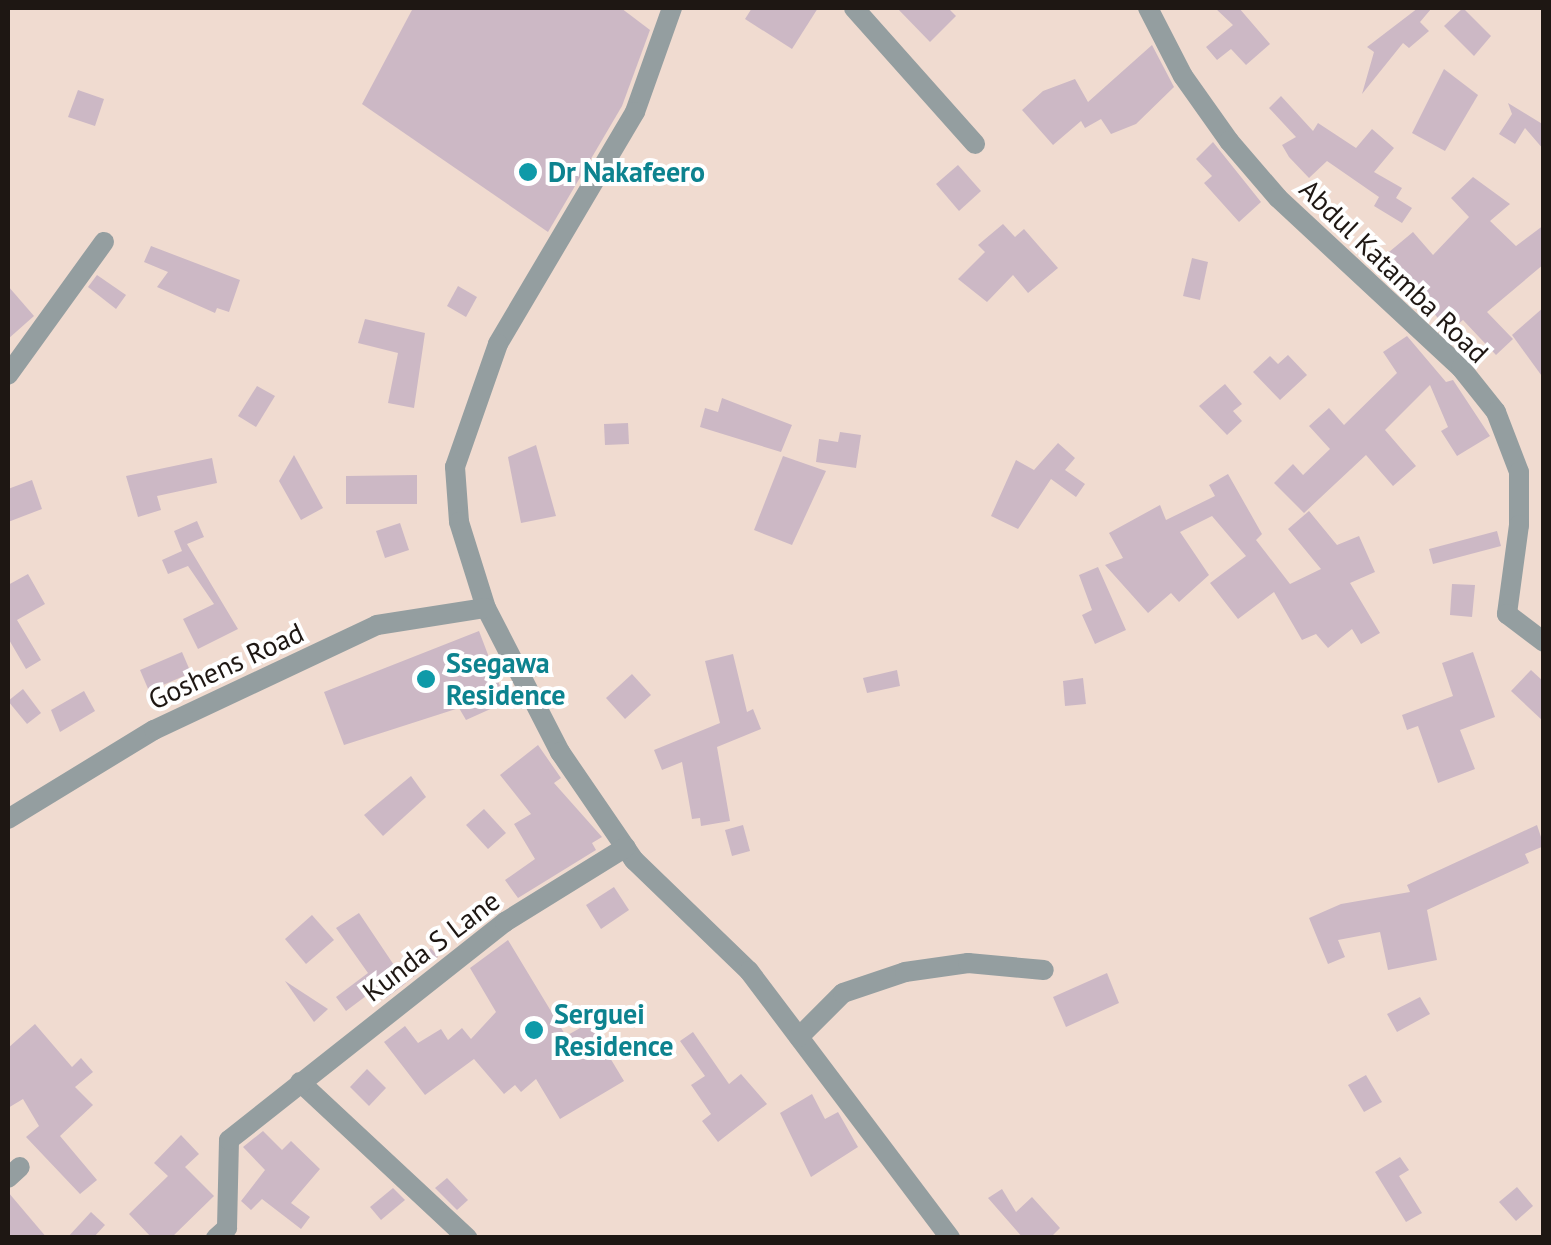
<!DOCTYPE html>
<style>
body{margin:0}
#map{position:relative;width:1551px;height:1245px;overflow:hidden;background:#f0dbd0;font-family:"PT Sans",sans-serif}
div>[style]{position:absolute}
.building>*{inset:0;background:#ccb8c5}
.minor>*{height:20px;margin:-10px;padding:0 10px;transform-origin:10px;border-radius:10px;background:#949ea0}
.dots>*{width:28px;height:28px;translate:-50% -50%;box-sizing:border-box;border:5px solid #fff;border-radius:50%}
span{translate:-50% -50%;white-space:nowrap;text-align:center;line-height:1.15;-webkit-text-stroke:8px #fff;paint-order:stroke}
.culture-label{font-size:28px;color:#0d838f;font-weight:700}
.left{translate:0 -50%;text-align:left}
.street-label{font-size:28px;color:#1e1713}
.frame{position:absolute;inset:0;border:10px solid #1e1713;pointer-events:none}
</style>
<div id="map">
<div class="building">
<i style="clip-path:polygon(413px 8px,621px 8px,650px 30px,622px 106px,548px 232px,362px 104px)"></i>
<i style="clip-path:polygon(752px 8px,818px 8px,792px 49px,745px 19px)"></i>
<i style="clip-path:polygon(897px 8px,948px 8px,956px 16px,930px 42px)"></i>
<i style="clip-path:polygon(1215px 8px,1239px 8px,1270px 44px,1246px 65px,1231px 49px,1217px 60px,1206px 47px,1233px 25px)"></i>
<i style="clip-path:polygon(1418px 8px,1431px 9px,1420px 22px,1429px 31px,1409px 48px,1403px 43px,1362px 94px,1374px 52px,1367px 47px)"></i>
<i style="clip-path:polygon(1463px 8px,1491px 36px,1474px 56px,1444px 26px)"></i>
<i style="clip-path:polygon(1152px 45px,1174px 87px,1136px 124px,1111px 134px,1101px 119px,1085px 128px,1081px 121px,1053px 145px,1022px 110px,1043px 91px,1075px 79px,1088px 102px)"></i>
<i style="clip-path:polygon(1444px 69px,1478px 95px,1445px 151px,1412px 133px)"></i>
<i style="clip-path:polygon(78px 90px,104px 99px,95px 126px,68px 117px)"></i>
<i style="clip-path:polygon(1281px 96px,1313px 131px,1318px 123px,1356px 148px,1372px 129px,1394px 148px,1374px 172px,1402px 188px,1396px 198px,1412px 208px,1402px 223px,1374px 206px,1379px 197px,1327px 161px,1309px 178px,1289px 157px,1282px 145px,1296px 137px,1269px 108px)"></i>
<i style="clip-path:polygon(1508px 103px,1544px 125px,1544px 150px,1525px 128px,1515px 144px,1499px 134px,1512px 114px)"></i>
<i style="clip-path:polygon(1213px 142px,1261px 202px,1239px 222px,1204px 183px,1212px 176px,1196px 159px)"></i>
<i style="clip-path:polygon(958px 165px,981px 191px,959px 211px,936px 184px)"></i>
<i style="clip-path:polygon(1473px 177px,1510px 204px,1490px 221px,1516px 246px,1544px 225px,1544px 264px,1487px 312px,1513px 339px,1496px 355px,1463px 320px,1448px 332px,1389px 252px,1413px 232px,1433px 255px,1469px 217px,1451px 198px)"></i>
<i style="clip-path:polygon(1003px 224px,1015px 237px,1024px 229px,1058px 268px,1028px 293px,1013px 275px,987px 302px,958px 279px,985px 252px,978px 245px)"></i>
<i style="clip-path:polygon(151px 246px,240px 280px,229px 312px,217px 308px,215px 313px,157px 287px,168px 272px,144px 262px)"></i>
<i style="clip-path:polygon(1192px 258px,1208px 262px,1200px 300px,1183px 296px)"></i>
<i style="clip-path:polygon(97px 275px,126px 295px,116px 309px,88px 287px)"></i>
<i style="clip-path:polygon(8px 286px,34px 316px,8px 339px)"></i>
<i style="clip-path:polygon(458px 286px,477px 297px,466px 317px,447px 306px)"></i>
<i style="clip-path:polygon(1544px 307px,1544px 379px,1512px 335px)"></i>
<i style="clip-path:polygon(365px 319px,425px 333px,414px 408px,388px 403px,398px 353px,358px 343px)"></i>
<i style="clip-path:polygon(1407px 336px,1446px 382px,1453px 380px,1490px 436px,1457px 456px,1441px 431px,1448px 427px,1430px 385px,1385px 430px,1416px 466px,1393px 486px,1366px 455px,1304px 513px,1274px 483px,1293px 464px,1303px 475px,1330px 449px,1309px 426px,1329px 408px,1344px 425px,1397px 373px,1383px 352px)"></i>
<i style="clip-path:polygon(1288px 355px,1307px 375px,1280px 400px,1253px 372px,1270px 356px,1278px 364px)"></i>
<i style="clip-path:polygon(1225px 384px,1242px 404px,1233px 411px,1242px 421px,1227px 435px,1199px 406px)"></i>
<i style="clip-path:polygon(257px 386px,275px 396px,256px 427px,238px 416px)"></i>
<i style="clip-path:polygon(722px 398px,792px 425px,781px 452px,700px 427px,705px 408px,718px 412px)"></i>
<i style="clip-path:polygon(628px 423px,629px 444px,605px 445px,604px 424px)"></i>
<i style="clip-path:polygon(840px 432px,861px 435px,856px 468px,816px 462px,819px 439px,838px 442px)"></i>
<i style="clip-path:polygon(1058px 443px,1075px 458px,1065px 470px,1085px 484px,1076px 497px,1051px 479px,1018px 529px,991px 516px,1016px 460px,1034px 470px)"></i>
<i style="clip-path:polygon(536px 445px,556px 516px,521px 523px,508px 457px)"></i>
<i style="clip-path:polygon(294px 455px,323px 508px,301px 520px,279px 481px)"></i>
<i style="clip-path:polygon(783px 456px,826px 471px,792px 545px,754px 530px)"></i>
<i style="clip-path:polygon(212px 458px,217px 483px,157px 496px,161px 510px,138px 517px,126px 476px)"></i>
<i style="clip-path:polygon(1228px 474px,1262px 534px,1256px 540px,1290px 584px,1321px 569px,1288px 529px,1309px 511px,1337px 545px,1359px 536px,1375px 572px,1350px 583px,1380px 633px,1361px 644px,1352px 629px,1328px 648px,1316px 634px,1302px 640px,1274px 592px,1238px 619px,1210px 583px,1246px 556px,1212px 516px,1180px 532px,1209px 575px,1179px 602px,1171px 593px,1148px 613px,1105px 565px,1123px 558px,1109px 533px,1160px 505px,1166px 520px,1215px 496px,1209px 485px)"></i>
<i style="clip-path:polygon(417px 475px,417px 504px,346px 504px,346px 476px)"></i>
<i style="clip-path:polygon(32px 480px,42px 509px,8px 522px,8px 489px)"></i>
<i style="clip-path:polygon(197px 521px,204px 537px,187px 544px,238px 629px,198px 649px,183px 619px,214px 604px,188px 566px,168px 574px,162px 560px,182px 551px,174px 531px)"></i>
<i style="clip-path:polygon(400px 523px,409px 550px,385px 558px,376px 531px)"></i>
<i style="clip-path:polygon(1497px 531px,1501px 546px,1433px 564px,1429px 549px)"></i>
<i style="clip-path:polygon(1098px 567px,1126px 630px,1095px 644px,1082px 615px,1092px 610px,1079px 575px)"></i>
<i style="clip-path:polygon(28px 574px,45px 604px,17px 620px,41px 660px,26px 669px,8px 638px,8px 585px)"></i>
<i style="clip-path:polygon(1452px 584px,1475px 585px,1472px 617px,1450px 615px)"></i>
<i style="clip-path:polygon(479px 631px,506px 702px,466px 720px,459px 708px,344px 745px,324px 692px)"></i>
<i style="clip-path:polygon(182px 652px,191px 673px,149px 691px,140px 670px)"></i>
<i style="clip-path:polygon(1473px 652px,1495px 717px,1460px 730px,1475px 769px,1438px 783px,1418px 726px,1407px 730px,1402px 715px,1453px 696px,1442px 663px)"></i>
<i style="clip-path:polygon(733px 654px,747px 712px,753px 709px,761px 729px,717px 747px,730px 821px,701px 826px,700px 818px,692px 819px,682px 762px,662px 770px,654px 750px,720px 723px,705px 661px)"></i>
<i style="clip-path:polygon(897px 670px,900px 686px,867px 693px,863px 678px)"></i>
<i style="clip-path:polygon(1531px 670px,1544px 682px,1544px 722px,1511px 691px)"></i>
<i style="clip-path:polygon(632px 674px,651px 695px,625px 719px,606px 698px)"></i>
<i style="clip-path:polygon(1083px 678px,1086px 704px,1065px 706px,1063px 681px)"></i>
<i style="clip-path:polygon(23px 689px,41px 713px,27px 724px,8px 701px)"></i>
<i style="clip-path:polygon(84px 691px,95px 711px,60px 732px,51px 710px)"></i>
<i style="clip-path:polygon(538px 745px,561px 778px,554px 783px,602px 837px,592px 843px,596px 850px,518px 898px,505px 880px,535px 859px,514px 824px,531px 814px,500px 775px)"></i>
<i style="clip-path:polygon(411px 776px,426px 797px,383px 836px,364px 815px)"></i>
<i style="clip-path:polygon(484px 809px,506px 833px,488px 849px,466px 825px)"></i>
<i style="clip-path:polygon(743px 825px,750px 851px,732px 856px,725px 830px)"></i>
<i style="clip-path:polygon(1537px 825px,1544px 846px,1525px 854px,1529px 863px,1427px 910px,1437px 960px,1388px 970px,1380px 932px,1338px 940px,1345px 957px,1328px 964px,1309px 918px,1341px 904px,1410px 892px,1407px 885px)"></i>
<i style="clip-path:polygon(614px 887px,629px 910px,601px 929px,586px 905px)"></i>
<i style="clip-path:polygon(359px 913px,406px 983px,386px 998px,378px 987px,346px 1011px,336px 997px,368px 973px,336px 928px)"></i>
<i style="clip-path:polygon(312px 915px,334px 940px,306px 964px,285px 939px)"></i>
<i style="clip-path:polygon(508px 940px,566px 1036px,589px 1023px,624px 1081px,560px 1119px,536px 1079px,521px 1092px,515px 1085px,504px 1094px,474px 1059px,425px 1095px,384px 1042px,405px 1026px,418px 1043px,441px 1029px,448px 1040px,462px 1028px,471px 1039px,496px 1012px,470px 968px)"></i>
<i style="clip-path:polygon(431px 948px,438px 957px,407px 982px,400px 974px)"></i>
<i style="clip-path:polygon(1107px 973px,1119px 1003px,1066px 1027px,1053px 997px)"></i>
<i style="clip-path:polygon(285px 981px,328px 1009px,314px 1022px)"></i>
<i style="clip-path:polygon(1420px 997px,1430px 1014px,1397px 1032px,1387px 1014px)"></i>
<i style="clip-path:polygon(35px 1024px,72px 1067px,81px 1058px,93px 1072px,75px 1087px,93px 1105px,60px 1136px,97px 1180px,80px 1194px,26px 1137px,39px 1126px,23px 1099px,8px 1108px,8px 1048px)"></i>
<i style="clip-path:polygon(693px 1032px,729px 1084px,741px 1074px,767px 1104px,718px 1142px,702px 1121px,711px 1114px,691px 1085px,705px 1076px,680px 1041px)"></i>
<i style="clip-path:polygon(367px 1069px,386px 1088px,369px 1106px,350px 1087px)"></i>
<i style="clip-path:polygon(1366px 1075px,1382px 1102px,1364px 1112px,1348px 1085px)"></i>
<i style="clip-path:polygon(812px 1094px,825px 1119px,838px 1112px,858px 1147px,811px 1177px,780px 1113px)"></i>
<i style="clip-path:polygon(263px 1131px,282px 1150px,291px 1141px,320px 1169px,291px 1203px,310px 1217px,301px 1229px,262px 1199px,251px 1210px,241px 1201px,265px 1170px,243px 1147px)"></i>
<i style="clip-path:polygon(181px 1135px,199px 1154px,185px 1167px,214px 1196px,171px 1238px,152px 1238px,129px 1214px,168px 1176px,154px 1163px)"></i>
<i style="clip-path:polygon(1400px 1157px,1409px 1170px,1399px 1176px,1422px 1213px,1406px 1222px,1375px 1172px)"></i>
<i style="clip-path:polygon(447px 1178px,468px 1200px,457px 1210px,435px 1188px)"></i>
<i style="clip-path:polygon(1517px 1187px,1533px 1206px,1516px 1221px,1499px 1202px)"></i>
<i style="clip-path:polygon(393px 1188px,405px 1200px,381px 1220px,370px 1207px)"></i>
<i style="clip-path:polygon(1002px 1189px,1016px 1212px,1032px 1197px,1060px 1228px,1050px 1238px,1023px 1238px,988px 1198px)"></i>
<i style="clip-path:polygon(8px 1192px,47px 1238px,8px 1238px)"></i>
<i style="clip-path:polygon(91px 1212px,105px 1225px,93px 1238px,67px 1238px)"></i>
</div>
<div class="minor">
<i style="left:672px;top:8px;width:110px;rotate:109.6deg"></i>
<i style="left:635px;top:112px;width:269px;rotate:120.6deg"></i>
<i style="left:498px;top:344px;width:130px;rotate:109.3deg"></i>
<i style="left:455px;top:467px;width:55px;rotate:85.8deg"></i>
<i style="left:459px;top:522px;width:90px;rotate:72.6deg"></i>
<i style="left:486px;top:608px;width:162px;rotate:62.8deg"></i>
<i style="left:560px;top:752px;width:131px;rotate:55.6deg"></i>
<i style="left:634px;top:860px;width:160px;rotate:44deg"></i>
<i style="left:749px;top:971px;width:334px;rotate:53deg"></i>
<i style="left:854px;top:8px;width:182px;rotate:48.3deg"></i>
<i style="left:1148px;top:8px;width:76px;rotate:62.8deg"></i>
<i style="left:1183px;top:76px;width:80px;rotate:54.7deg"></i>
<i style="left:1229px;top:141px;width:75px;rotate:49.3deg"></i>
<i style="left:1278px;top:198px;width:250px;rotate:42.9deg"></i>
<i style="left:1461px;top:368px;width:56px;rotate:51.5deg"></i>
<i style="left:1496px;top:412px;width:64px;rotate:69deg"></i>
<i style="left:1519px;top:472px;width:53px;rotate:90deg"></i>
<i style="left:1519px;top:525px;width:90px;rotate:97.7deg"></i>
<i style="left:1507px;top:614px;width:46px;rotate:37.1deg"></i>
<i style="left:8px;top:375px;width:164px;rotate:-54.2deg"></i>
<i style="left:8px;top:819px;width:171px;rotate:-31.4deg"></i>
<i style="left:154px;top:730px;width:246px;rotate:-25.2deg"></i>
<i style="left:377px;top:625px;width:110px;rotate:-8.9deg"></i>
<i style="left:799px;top:1037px;width:62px;rotate:-45deg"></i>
<i style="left:843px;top:993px;width:65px;rotate:-18.7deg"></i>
<i style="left:905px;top:972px;width:64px;rotate:-8.1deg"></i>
<i style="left:968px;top:963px;width:76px;rotate:5.3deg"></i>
<i style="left:300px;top:1082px;width:229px;rotate:43deg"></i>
<i style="left:8px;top:1178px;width:16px;rotate:-43deg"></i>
<i style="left:216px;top:1238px;width:15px;rotate:-42deg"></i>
<i style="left:227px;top:1228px;width:88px;rotate:-88.7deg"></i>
<i style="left:229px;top:1140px;width:352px;rotate:-38.3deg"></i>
<i style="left:505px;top:922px;width:142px;rotate:-31.8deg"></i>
</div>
<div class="dots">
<i style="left:528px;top:172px;background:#0f9aa8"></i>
<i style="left:426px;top:679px;background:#0f9aa8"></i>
<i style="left:534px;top:1030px;background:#0f9aa8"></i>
</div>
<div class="culture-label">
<span class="left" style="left:548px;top:172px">Dr Nakafeero</span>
<span class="left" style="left:446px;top:679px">Ssegawa<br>Residence</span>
<span class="left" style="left:554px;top:1030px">Serguei<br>Residence</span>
</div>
<div class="street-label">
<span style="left:1394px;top:271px;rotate:44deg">Abdul Katamba Road</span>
<span style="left:226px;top:666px;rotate:-25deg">Goshens Road</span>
<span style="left:431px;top:946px;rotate:-37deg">Kunda S Lane</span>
</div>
<div class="frame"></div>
</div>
